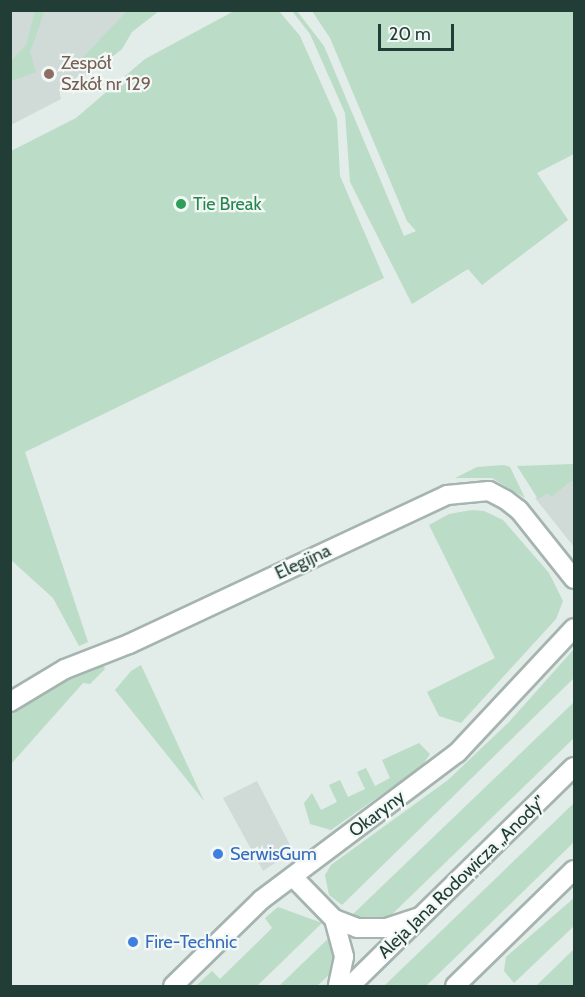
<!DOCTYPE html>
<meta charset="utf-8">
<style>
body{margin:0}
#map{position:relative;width:585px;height:997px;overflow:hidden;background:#e2ece8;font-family:Cabin,sans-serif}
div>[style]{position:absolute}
.built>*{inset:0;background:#d0dbd7}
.green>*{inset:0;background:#bbdcc6}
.roads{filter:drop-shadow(2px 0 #a5b4af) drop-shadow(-2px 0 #a5b4af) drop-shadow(0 2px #a5b4af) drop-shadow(0 -2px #a5b4af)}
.street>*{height:18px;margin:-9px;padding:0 9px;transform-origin:9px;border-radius:9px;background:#fff}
.secondary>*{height:18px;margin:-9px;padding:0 9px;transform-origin:9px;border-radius:9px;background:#fff}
.dots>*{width:16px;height:16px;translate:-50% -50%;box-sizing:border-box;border:3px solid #f2f8f5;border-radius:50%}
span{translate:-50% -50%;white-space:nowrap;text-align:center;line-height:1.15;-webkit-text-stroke:4.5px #f2f8f5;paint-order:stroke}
.education-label{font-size:18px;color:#785e54}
.left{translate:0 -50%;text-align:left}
.leisure-label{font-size:18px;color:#27864d}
.street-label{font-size:18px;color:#223c36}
.shop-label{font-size:18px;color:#366cbe}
.frame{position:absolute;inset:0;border:12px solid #223c36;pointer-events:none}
.scale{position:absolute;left:378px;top:24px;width:76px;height:27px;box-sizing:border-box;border:3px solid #223c36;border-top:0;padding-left:8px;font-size:18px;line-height:21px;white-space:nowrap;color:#223c36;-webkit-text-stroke:4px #f2f8f5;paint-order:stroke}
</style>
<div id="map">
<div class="built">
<i style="clip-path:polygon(11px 11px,128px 11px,84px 56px,94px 68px,76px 85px,68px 80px,59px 90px,61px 99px,11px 125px)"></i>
<i style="clip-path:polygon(572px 481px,574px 485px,574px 547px,535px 498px,548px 492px,552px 496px)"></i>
<i style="clip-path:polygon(257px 781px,291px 847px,284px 857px,263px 871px,223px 798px)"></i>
</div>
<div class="green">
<i style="clip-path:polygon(128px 10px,159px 11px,132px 32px,122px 49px,97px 69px,83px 57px)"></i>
<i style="clip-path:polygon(236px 10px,279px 11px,300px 36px,337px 119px,340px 176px,384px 278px,25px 452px,88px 642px,79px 646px,53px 598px,11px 560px,11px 151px,76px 118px,145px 59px)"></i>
<i style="clip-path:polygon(35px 11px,44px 13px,30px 52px,36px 72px,11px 81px,11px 61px,26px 45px)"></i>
<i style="clip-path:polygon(292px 11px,297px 11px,324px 46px,404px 236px,416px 231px,407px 221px,330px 38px,312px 11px,574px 11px,574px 154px,537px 173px,568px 220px,482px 285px,468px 269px,412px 304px,350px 182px,345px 113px,310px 34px)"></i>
<i style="clip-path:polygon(574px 464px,574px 485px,572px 481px,551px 497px,548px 493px,538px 499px,517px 466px)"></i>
<i style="clip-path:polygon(504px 465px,510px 467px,525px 498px,492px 478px,455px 478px,477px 467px)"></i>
<i style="clip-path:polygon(472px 510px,484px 511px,503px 520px,549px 573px,563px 601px,556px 619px,461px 723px,439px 716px,427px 692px,495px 658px,429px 525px,449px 514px)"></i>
<i style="clip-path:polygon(574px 649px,574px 678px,342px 905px,329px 895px,325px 875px,331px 865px,448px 780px,509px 722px)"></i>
<i style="clip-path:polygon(103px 663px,105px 669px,90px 684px,83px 683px,11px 764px,11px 712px,51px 684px)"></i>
<i style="clip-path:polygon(141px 665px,204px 801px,115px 690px,131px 671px)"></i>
<i style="clip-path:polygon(574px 702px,574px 738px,385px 921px,351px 916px)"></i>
<i style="clip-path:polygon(419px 743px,430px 754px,422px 766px,331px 830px,310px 824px,304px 803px,312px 793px,321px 810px,337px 802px,329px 785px,340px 780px,348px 797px,365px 789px,357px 772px,366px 768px,375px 786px,390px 778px,382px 760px)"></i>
<i style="clip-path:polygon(574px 803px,574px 842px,426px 986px,384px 986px)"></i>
<i style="clip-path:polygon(574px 898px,574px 926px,514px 983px,504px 971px,506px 957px)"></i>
<i style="clip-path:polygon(278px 907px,322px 923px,257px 986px,196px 986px,212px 971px,220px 979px,272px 928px,265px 918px)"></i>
<i style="clip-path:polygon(333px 934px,336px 948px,331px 973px,317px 986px,279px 986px)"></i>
<i style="clip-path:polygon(574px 949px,574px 986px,536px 986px)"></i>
</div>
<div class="roads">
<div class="street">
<i style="left:10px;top:702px;width:64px;rotate:-31deg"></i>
<i style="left:65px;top:669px;width:69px;rotate:-21.3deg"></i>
<i style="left:129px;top:644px;width:351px;rotate:-25.1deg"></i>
<i style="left:447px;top:495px;width:42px;rotate:-5.4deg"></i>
<i style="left:489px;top:491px;width:19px;rotate:28deg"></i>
<i style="left:506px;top:500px;width:16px;rotate:38deg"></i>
<i style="left:519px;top:510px;width:88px;rotate:51.4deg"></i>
<i style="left:293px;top:877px;width:59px;rotate:45.7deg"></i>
<i style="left:334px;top:919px;width:39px;rotate:75deg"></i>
<i style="left:344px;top:957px;width:30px;rotate:102deg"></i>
<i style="left:334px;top:919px;width:25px;rotate:21deg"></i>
<i style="left:357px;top:928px;width:29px"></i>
<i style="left:386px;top:928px;width:36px;rotate:-18deg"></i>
<i style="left:173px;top:986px;width:123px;rotate:-44.3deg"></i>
<i style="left:261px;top:900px;width:245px;rotate:-36.9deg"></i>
<i style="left:457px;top:753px;width:171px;rotate:-46.9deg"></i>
</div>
<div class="secondary">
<i style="left:350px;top:986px;width:313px;rotate:-44.4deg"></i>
<i style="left:455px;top:986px;width:166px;rotate:-44.3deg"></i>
</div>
</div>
<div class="dots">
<i style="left:49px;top:74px;background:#8d6e63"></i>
<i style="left:181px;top:204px;background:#2e9e5b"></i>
<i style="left:218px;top:854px;background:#3f7fe0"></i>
<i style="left:133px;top:942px;background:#3f7fe0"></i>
</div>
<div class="education-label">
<span class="left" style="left:61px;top:74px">Zespół<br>Szkół nr 129</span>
</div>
<div class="leisure-label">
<span class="left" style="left:193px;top:204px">Tie Break</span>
</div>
<div class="street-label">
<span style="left:303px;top:562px;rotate:-25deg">Elegijna</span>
<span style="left:377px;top:814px;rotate:-37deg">Okaryny</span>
<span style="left:462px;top:877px;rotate:-44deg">Aleja Jana Rodowicza „Anody”</span>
</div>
<div class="shop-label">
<span class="left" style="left:230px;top:854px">SerwisGum</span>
<span class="left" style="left:145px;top:942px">Fire-Technic</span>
</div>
<div class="frame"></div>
<div class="scale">20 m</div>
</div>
